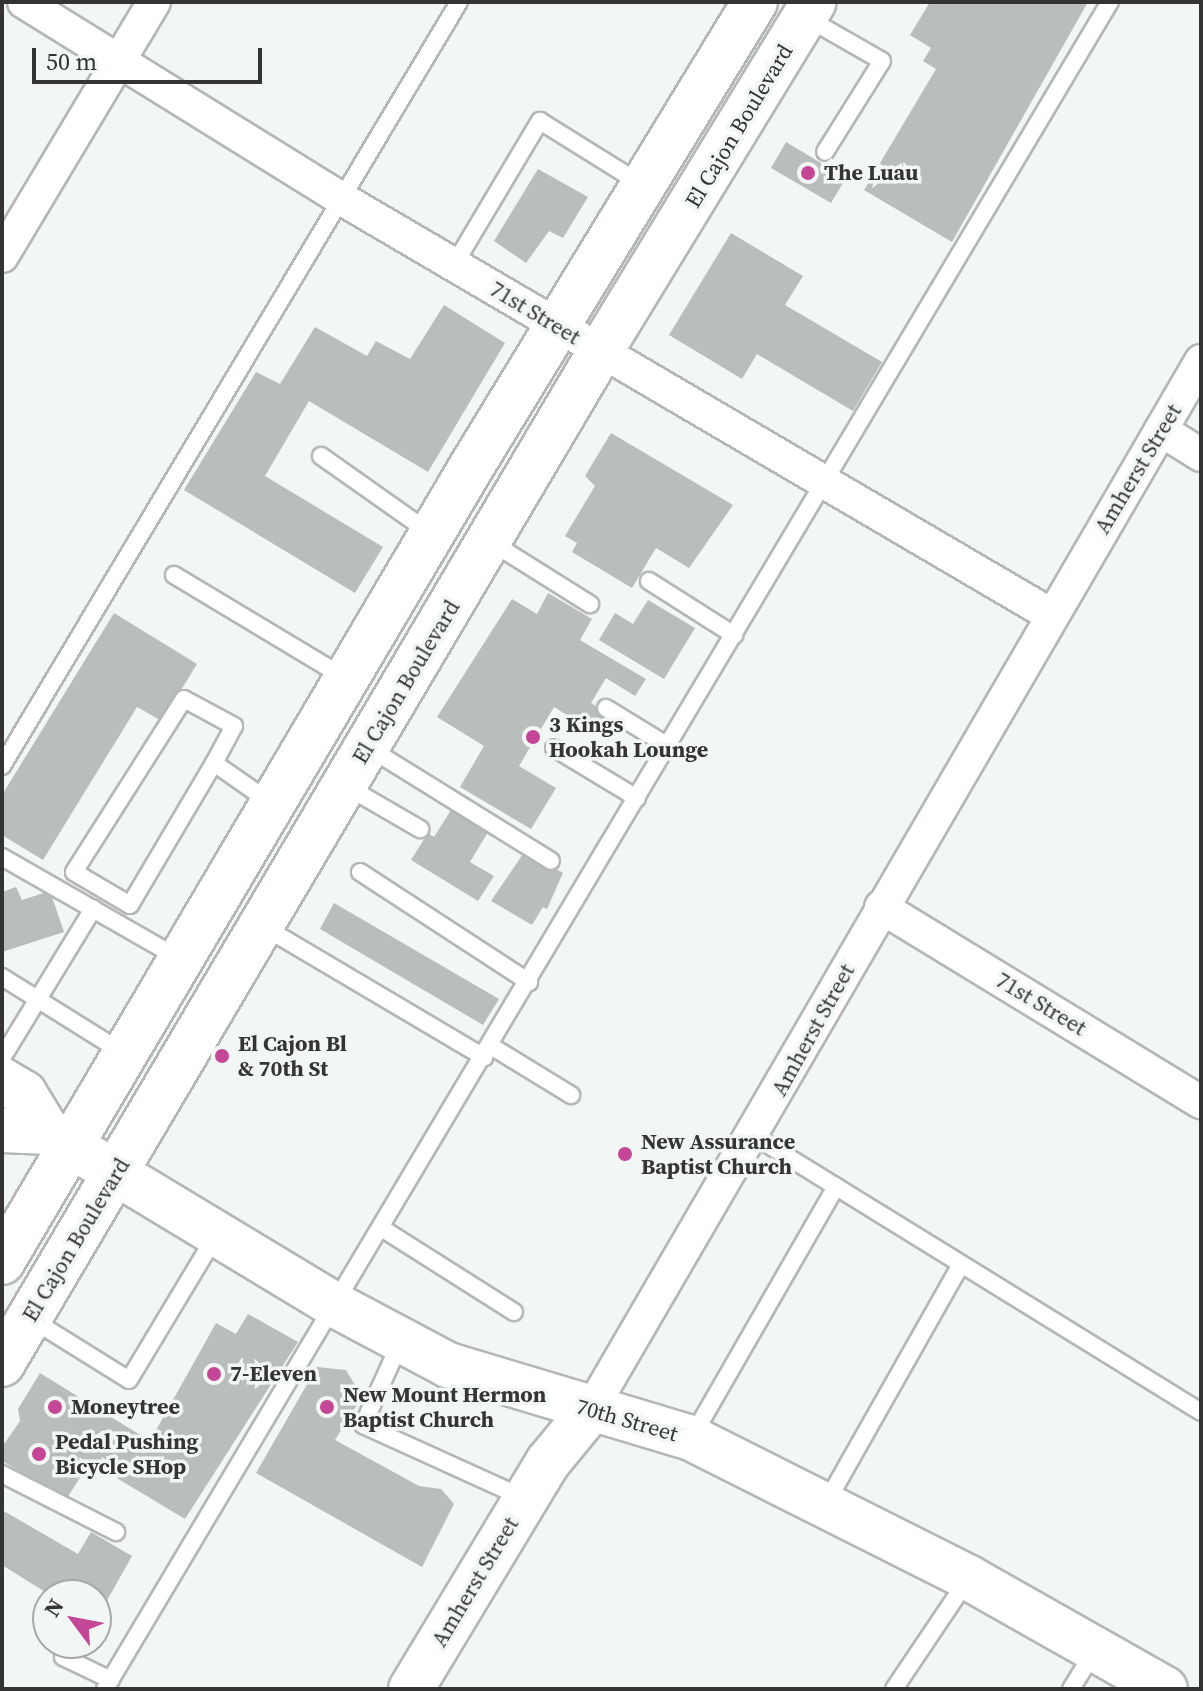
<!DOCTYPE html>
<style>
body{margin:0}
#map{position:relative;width:1203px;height:1691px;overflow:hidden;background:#f2f6f4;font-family:"Source Serif 4",serif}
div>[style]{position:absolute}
.building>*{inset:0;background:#b9bdbb}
.roads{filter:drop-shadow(2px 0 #b4b7b6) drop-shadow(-2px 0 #b4b7b6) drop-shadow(0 2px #b4b7b6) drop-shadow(0 -2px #b4b7b6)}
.lane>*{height:16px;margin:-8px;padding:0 8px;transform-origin:8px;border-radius:8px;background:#fff}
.street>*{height:32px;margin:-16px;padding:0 16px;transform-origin:16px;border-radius:16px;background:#fff}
.secondary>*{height:44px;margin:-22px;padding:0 22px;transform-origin:22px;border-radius:22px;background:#fff}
.primary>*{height:44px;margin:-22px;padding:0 22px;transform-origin:22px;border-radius:22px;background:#fff}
.dots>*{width:22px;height:22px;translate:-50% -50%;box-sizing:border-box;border:4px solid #f2f6f4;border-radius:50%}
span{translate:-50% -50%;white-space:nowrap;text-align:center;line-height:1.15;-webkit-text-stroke:7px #f2f6f4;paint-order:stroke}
.street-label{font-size:22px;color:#333433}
.poi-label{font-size:22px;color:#333433;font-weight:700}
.left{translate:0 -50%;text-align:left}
.frame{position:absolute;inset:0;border:4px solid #333433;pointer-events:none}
.north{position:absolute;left:32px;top:1579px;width:80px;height:80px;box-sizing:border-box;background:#f2f6f4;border:2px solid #a6a8a7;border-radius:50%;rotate:302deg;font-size:22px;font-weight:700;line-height:32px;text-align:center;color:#333433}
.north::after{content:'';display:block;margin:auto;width:28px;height:36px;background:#c44797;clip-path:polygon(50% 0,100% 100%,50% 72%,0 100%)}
.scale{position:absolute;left:32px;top:48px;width:230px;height:36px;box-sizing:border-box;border:4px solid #333433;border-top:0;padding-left:10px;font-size:24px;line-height:28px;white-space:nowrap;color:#333433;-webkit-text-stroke:6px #f2f6f4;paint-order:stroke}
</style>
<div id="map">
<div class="building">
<i style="clip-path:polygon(930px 2px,1088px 2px,952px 242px,864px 190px,936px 69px,923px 61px,931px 48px,910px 35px)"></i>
<i style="clip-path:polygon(786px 142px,846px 178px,831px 203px,771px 168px)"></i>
<i style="clip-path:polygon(538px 169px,588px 197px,563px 238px,549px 231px,526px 263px,494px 241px)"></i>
<i style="clip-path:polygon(731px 233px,803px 276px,785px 305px,882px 362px,853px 411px,757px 354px,742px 379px,669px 335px)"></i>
<i style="clip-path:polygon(444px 305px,505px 343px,428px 472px,309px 401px,265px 476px,383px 547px,355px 593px,184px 490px,256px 372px,280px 384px,315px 327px,367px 356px,376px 341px,410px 359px)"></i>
<i style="clip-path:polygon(611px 433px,733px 505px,689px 568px,656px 548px,632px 588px,572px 552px,577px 543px,565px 536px,595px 486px,585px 476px)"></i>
<i style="clip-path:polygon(548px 593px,592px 619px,580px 640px,646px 679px,635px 696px,606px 678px,591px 703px,621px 721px,609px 741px,554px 707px,519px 766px,556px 788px,531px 829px,460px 787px,484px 746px,437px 717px,512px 599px,537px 614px)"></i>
<i style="clip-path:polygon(648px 600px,695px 628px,664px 679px,599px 640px,615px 613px,633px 624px)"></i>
<i style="clip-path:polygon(114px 613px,197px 664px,162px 721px,137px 707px,43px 860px,2px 835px,2px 795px)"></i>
<i style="clip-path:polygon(451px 810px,488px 832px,470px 862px,494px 876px,478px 901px,411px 860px,428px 833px,434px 837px)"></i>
<i style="clip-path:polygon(525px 851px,563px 873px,547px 909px,543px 907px,532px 925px,491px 901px)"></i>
<i style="clip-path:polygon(16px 887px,22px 900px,50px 891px,64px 932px,2px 952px,2px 892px)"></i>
<i style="clip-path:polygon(334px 903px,499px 999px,483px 1025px,320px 929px)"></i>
<i style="clip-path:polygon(248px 1314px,298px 1342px,185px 1519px,90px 1462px,67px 1498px,2px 1461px,2px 1447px,20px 1421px,18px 1409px,40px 1373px,150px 1441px,216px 1323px,236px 1334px)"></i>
<i style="clip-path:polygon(317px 1367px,346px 1370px,362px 1397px,335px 1440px,419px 1486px,441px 1489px,454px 1504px,422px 1567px,256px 1473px)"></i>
<i style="clip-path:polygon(2px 1510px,78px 1554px,91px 1532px,132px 1556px,96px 1620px,96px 1595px,50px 1595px,2px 1565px)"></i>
</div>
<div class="roads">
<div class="lane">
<i style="left:807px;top:18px;width:86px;rotate:29.8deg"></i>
<i style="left:882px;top:61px;width:107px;rotate:122.1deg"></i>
<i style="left:454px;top:265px;width:168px;rotate:-59.2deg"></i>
<i style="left:540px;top:121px;width:121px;rotate:31.9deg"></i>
<i style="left:321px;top:456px;width:133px;rotate:35.2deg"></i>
<i style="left:491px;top:542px;width:117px;rotate:32.1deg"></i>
<i style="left:174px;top:575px;width:198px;rotate:31deg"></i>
<i style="left:649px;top:581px;width:101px;rotate:32.4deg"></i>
<i style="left:606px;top:708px;width:73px;rotate:31.5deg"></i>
<i style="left:369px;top:748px;width:214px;rotate:31.8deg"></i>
<i style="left:554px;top:748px;width:97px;rotate:31.1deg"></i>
<i style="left:214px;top:763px;width:165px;rotate:120.6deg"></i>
<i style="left:130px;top:905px;width:65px;rotate:-149.5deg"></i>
<i style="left:74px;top:872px;width:205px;rotate:-57.6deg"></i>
<i style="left:184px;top:699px;width:57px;rotate:28.4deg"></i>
<i style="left:234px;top:726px;width:42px;rotate:118.4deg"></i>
<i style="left:214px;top:763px;width:68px;rotate:34.9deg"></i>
<i style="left:2px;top:766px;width:890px;rotate:-59.11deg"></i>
<i style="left:346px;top:786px;width:86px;rotate:30.2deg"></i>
<i style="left:2px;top:857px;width:203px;rotate:29.8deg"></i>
<i style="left:360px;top:872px;width:202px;rotate:33.1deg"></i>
<i style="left:264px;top:927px;width:256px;rotate:30.6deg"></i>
<i style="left:2px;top:977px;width:142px;rotate:32deg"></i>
<i style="left:491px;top:1046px;width:94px;rotate:31.5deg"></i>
<i style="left:2px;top:1058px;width:175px;rotate:-58.6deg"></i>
<i style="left:754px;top:1136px;width:525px;rotate:31.69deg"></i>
<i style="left:383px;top:1229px;width:155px;rotate:32.4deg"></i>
<i style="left:31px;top:1319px;width:115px;rotate:31.9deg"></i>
<i style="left:129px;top:1380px;width:169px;rotate:-59deg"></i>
<i style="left:401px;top:1341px;width:92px;rotate:114.3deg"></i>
<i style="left:363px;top:1425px;width:177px;rotate:24.4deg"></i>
<i style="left:692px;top:1437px;width:289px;rotate:-60.1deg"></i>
<i style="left:2px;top:1474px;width:128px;rotate:27deg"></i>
<i style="left:826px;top:1503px;width:274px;rotate:-60.5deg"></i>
<i style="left:63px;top:1657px;width:53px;rotate:25.6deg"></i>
<i style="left:105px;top:1689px;width:1964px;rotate:-59.22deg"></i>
<i style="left:894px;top:1689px;width:133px;rotate:-56.1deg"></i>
<i style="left:1071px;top:1689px;width:46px;rotate:-58.4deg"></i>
</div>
<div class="street">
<i style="left:24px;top:2px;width:374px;rotate:31.8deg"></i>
<i style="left:342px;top:199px;width:822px;rotate:30.4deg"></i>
<i style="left:2px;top:256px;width:296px;rotate:-59.1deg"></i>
<i style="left:1161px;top:430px;width:47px;rotate:32deg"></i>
<i style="left:881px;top:907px;width:375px;rotate:31.4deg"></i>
<i style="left:590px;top:1411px;width:1215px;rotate:-59.8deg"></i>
</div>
<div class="secondary">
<i style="left:2px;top:1080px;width:26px;rotate:31deg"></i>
<i style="left:24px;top:1093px;width:46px;rotate:58.4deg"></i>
<i style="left:48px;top:1132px;width:337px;rotate:31.1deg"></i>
<i style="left:337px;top:1306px;width:126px;rotate:28deg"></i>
<i style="left:448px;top:1365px;width:254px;rotate:16.7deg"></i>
<i style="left:691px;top:1438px;width:311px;rotate:26.7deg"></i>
<i style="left:969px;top:1578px;width:225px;rotate:29.5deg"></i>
<i style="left:2px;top:1130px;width:46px;rotate:2.5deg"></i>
<i style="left:411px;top:1689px;width:265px;rotate:-58.9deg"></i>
<i style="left:548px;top:1462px;width:66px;rotate:-50.5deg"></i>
</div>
<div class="primary">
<i style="left:2px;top:1262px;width:921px;rotate:-59.45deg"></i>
<i style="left:470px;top:469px;width:547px;rotate:-58.61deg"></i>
<i style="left:2px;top:1364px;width:1175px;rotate:-59.42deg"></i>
<i style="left:600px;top:352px;width:410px;rotate:-58.6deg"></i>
</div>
</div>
<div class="dots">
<i style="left:808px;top:173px;background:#c44797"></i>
<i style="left:533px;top:737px;background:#c44797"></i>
<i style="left:222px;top:1056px;background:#c44797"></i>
<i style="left:625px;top:1154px;background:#c44797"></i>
<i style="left:214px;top:1374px;background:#c44797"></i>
<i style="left:55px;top:1407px;background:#c44797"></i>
<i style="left:327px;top:1407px;background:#c44797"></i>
<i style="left:39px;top:1454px;background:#c44797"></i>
</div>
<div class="street-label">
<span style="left:739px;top:126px;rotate:-59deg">El Cajon Boulevard</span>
<span style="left:535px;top:313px;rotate:31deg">71st Street</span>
<span style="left:1138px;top:469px;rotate:-59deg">Amherst Street</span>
<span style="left:406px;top:682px;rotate:-59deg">El Cajon Boulevard</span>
<span style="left:1041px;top:1004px;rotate:31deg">71st Street</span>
<span style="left:813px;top:1030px;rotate:-61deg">Amherst Street</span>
<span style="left:76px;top:1240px;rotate:-59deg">El Cajon Boulevard</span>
<span style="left:627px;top:1420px;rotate:16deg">70th Street</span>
<span style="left:475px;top:1582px;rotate:-59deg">Amherst Street</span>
</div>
<div class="poi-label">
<span class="left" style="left:824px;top:173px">The Luau</span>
<span class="left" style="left:549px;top:737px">3 Kings<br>Hookah Lounge</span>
<span class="left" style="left:238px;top:1056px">El Cajon Bl<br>&amp; 70th St</span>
<span class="left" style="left:641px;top:1154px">New Assurance<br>Baptist Church</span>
<span class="left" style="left:230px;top:1374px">7-Eleven</span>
<span class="left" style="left:343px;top:1407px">New Mount Hermon<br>Baptist Church</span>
<span class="left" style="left:71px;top:1407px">Moneytree</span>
<span class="left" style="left:55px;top:1454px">Pedal Pushing<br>Bicycle SHop</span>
</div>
<div class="frame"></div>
<div class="north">N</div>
<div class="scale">50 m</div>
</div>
